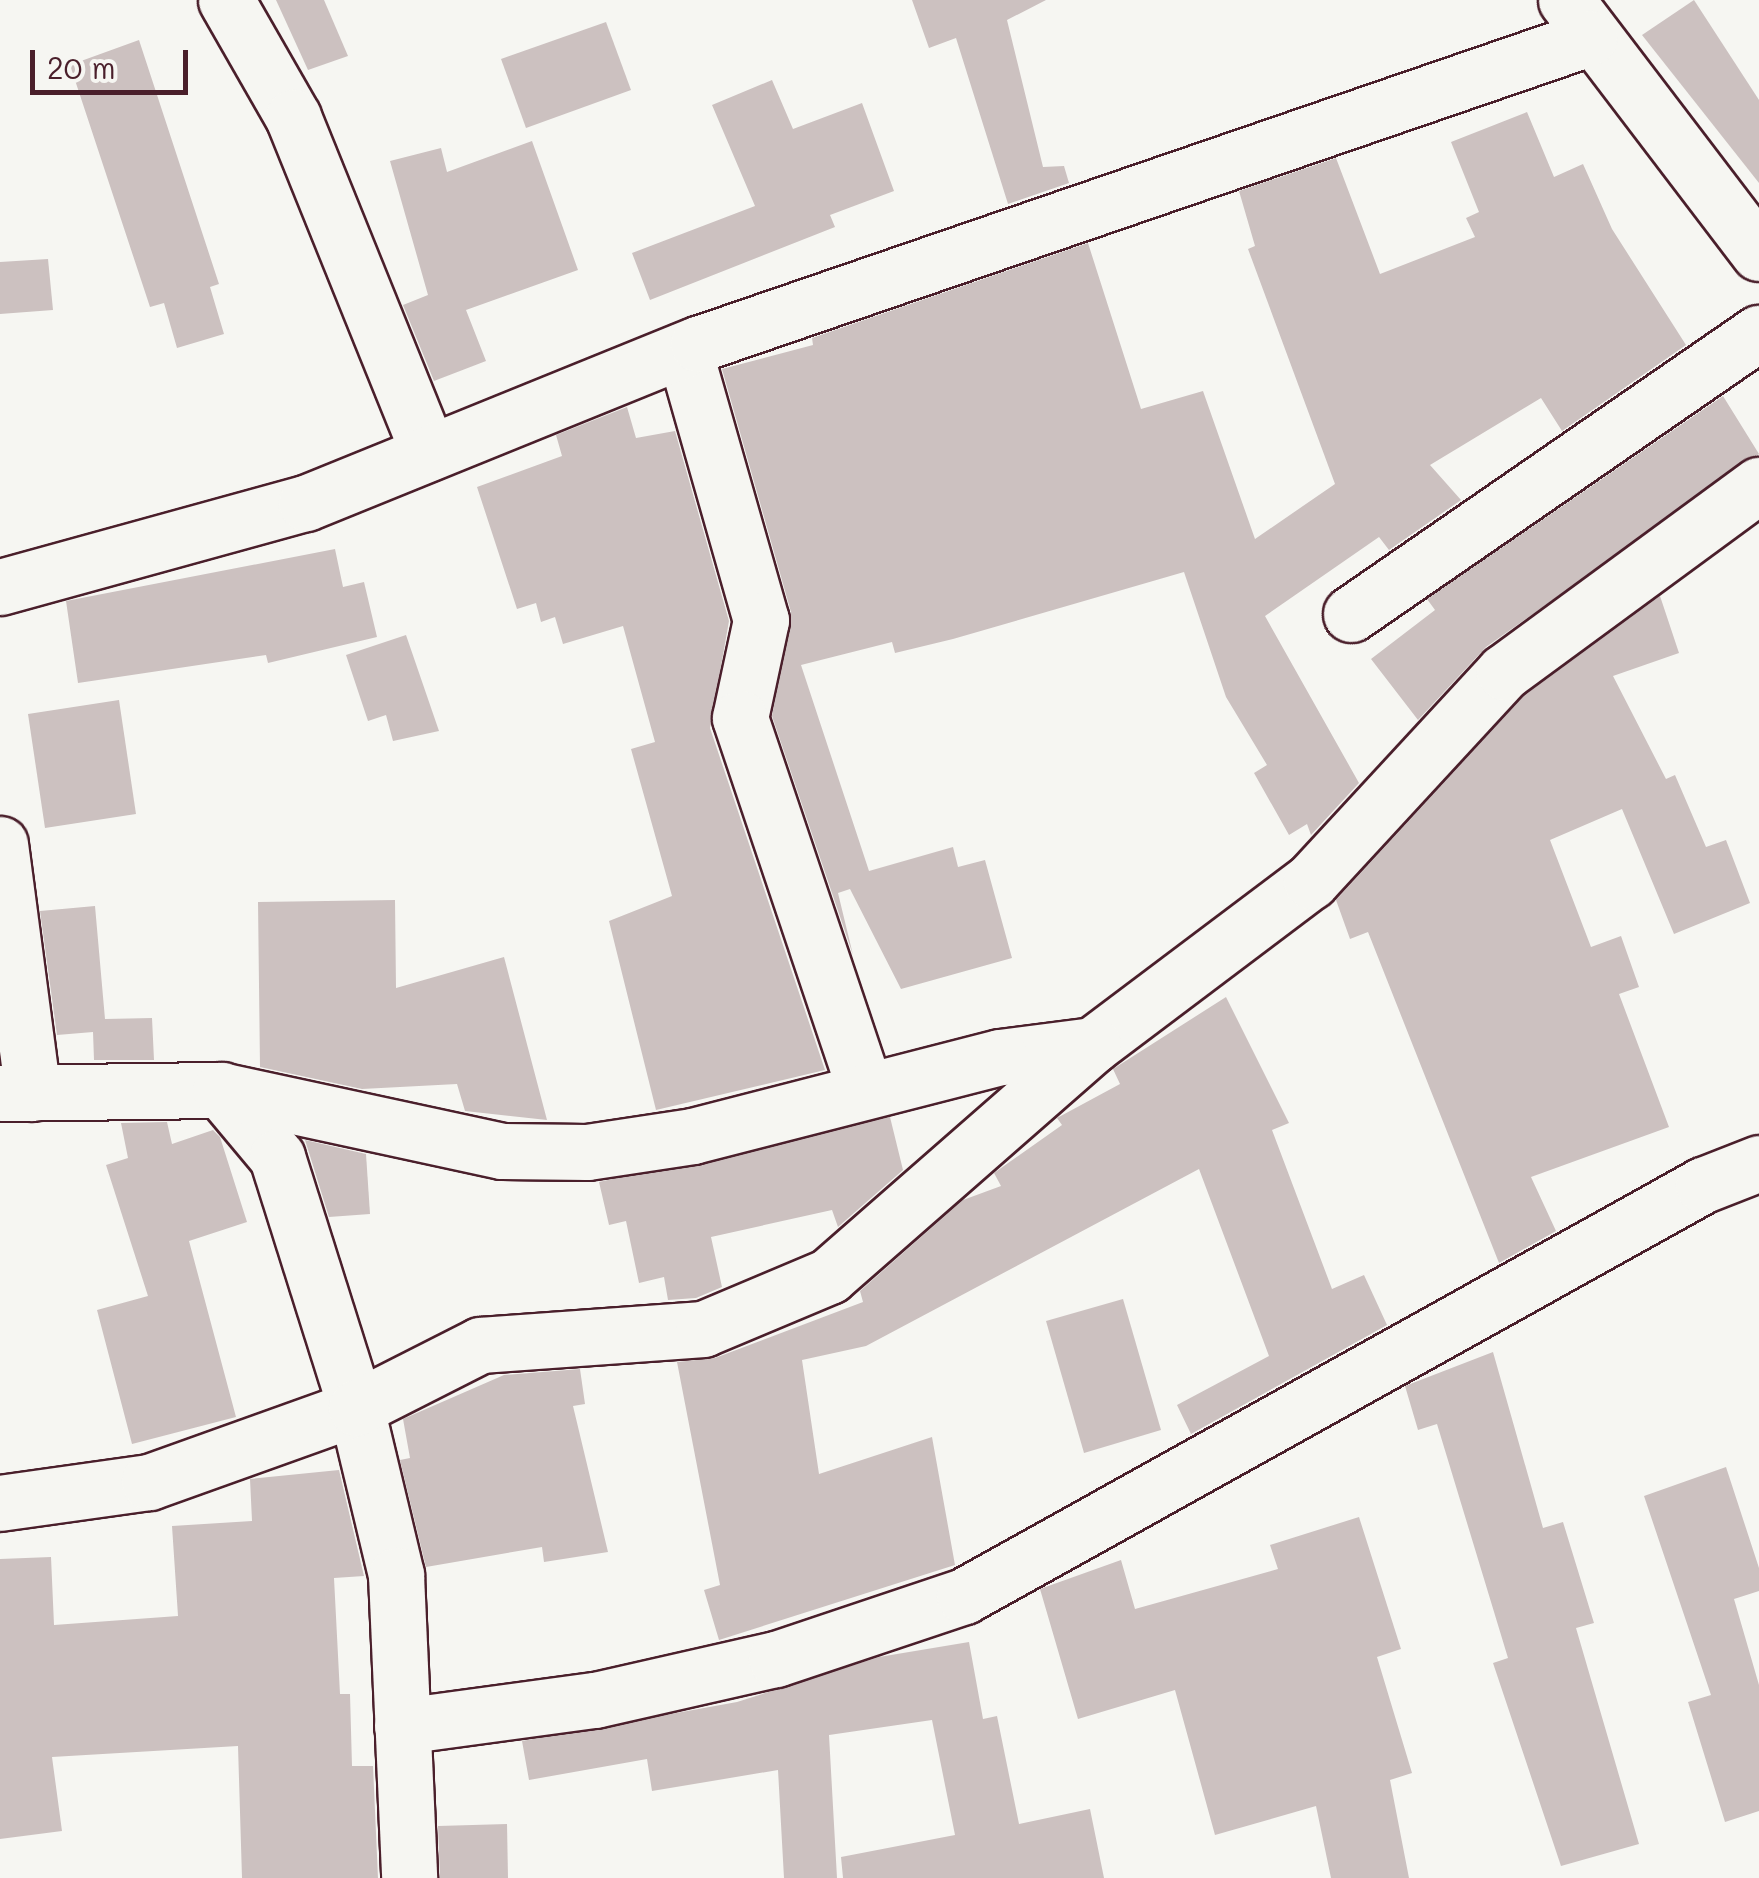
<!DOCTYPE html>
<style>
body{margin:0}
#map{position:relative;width:1759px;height:1878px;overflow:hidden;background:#f6f6f2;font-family:Mali,sans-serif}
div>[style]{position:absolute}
.building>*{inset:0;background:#ccc1c0}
.roads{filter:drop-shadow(2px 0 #4a1f2b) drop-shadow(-2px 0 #4a1f2b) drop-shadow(0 2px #4a1f2b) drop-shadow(0 -2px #4a1f2b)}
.minor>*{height:55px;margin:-27.5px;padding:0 27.5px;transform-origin:27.5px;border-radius:27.5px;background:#f6f6f2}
span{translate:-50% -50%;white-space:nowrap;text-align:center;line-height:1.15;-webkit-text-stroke:8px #f6f6f2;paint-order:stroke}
.scale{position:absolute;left:30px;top:50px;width:158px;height:45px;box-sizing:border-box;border:5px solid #4a1f2b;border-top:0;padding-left:12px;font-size:30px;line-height:35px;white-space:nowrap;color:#4a1f2b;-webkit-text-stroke:8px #f6f6f2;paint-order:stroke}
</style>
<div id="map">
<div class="building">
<i style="clip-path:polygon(276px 0,324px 0,348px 56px,308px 70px)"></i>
<i style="clip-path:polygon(912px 0,1046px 0,1007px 20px,1043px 167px,1064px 166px,1069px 183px,1008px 204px,956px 38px,929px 48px)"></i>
<i style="clip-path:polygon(1694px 0,1759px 100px,1759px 183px,1642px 35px)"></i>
<i style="clip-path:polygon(606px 22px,631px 90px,526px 128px,501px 59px)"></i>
<i style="clip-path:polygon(139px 40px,219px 284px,210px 287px,224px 334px,177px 348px,164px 303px,150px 307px,70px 65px)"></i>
<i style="clip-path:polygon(772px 80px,793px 129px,862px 103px,894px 191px,830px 215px,835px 227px,650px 300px,632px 253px,755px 206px,712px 105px)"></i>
<i style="clip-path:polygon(1527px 112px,1554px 177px,1583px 164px,1612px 229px,1686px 345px,1562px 431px,1541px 398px,1430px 465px,1461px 500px,1389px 550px,1379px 537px,1265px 616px,1359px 783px,1311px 835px,1307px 824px,1289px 835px,1254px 773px,1267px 765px,1226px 697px,1184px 572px,953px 639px,895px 653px,892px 642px,801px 665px,869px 871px,953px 847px,958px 867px,985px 860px,1012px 958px,901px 989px,850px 889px,838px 893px,853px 955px,772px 716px,791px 612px,722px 369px,813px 345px,812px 338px,1088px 243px,1141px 409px,1203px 391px,1255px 539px,1335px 484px,1248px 249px,1255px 246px,1239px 191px,1336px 158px,1380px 274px,1475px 237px,1466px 218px,1479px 212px,1451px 142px)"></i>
<i style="clip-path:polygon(532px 141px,578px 270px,466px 310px,486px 361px,434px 381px,403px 305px,428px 295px,390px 161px,441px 148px,447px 172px)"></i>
<i style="clip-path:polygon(48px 259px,53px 310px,0 314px,0 262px)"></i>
<i style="clip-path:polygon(1723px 396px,1759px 454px,1486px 647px,1418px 720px,1371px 659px,1435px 610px,1427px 599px)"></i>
<i style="clip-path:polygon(627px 407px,636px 438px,675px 431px,729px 621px,710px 728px,825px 1070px,656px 1110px,609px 921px,672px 896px,631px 749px,655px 742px,623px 626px,563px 644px,555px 617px,541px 622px,536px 603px,517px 609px,477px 487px,562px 456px,556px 435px)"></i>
<i style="clip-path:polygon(335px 549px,343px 587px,364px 582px,377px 637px,268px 663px,266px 655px,78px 683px,66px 601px)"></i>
<i style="clip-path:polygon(1660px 596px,1679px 653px,1613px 676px,1666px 779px,1675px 775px,1706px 847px,1726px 840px,1750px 903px,1674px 934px,1622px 809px,1550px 840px,1591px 947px,1621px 936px,1639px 987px,1619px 994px,1669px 1127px,1531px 1177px,1556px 1231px,1499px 1263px,1368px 932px,1350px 939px,1336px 900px,1525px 695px)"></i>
<i style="clip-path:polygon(406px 635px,439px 731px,393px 741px,386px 715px,368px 721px,346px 655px)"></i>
<i style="clip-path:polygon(119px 700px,136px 814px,45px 828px,28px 714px)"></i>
<i style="clip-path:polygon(395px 900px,396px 988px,504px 957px,547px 1120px,465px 1111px,457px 1084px,362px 1089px,260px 1067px,258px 902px)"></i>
<i style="clip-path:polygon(95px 906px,105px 1019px,152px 1018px,154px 1060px,94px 1060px,93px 1032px,57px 1035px,40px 911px)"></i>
<i style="clip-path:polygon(1226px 997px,1289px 1123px,1272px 1130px,1332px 1289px,1364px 1275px,1387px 1325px,1191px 1434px,1177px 1405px,1269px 1356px,1199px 1169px,866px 1346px,802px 1360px,819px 1474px,932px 1437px,955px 1565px,719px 1640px,704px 1590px,720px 1585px,677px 1362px,715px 1358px,863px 1302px,860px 1291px,963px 1200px,1001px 1186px,994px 1173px,1062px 1125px,1057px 1118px,1120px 1084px,1113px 1069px)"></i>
<i style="clip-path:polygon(890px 1117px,903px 1170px,838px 1227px,832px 1210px,711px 1237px,722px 1287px,696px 1298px,668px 1300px,664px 1277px,639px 1283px,626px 1221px,609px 1225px,599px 1182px)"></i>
<i style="clip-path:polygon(167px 1122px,172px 1144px,213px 1130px,220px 1137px,247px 1222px,189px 1241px,236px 1417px,132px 1444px,97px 1310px,148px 1296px,106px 1165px,128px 1158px,121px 1123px)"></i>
<i style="clip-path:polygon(305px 1140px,366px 1154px,370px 1214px,329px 1217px)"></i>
<i style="clip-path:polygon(1123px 1299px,1161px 1430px,1084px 1453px,1046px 1321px)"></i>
<i style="clip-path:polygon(1493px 1352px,1543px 1528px,1563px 1522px,1594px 1623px,1576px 1628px,1639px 1844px,1561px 1866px,1493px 1663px,1508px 1658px,1437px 1424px,1418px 1430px,1405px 1386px)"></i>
<i style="clip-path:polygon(580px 1369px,585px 1404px,573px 1406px,608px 1552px,544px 1562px,542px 1547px,426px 1567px,400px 1460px,410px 1458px,403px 1419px,504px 1375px)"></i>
<i style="clip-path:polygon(1726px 1467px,1759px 1568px,1759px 1591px,1734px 1599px,1759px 1685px,1759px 1811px,1725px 1822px,1688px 1702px,1711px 1695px,1644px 1496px)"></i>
<i style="clip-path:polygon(339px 1470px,364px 1576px,334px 1578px,340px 1694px,350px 1694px,352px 1766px,373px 1766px,378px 1878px,242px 1878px,238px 1746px,52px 1757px,62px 1831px,0 1839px,0 1559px,51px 1557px,54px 1625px,178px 1616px,172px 1526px,252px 1521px,250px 1479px)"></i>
<i style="clip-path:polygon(1359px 1517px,1401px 1649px,1377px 1657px,1412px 1773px,1390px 1780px,1409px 1878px,1331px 1878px,1316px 1806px,1215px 1835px,1175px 1690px,1078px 1719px,1040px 1589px,1121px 1560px,1135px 1609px,1278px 1569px,1270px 1545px)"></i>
<i style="clip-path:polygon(969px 1642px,983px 1719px,997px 1716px,1019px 1824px,1090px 1809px,1104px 1878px,843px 1878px,841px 1857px,955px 1835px,932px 1720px,829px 1735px,837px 1878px,784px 1878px,778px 1770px,652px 1791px,647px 1759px,529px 1780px,522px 1741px,737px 1702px,879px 1657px)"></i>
<i style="clip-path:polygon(507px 1824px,508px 1878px,440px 1878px,438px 1826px)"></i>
</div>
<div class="roads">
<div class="minor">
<i style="left:226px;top:0;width:135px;rotate:60.2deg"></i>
<i style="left:293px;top:117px;width:362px;rotate:68deg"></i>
<i style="left:1566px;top:0;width:318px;rotate:52.7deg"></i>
<i style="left:684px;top:350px;width:281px;rotate:74.1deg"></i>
<i style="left:761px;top:620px;width:100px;rotate:102.1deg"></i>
<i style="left:740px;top:718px;width:392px;rotate:71.4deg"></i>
<i style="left:0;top:587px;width:317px;rotate:-15.4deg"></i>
<i style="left:306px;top:503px;width:423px;rotate:-22.1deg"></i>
<i style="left:698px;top:344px;width:942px;rotate:-18.95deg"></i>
<i style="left:1351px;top:614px;width:495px;rotate:-34.6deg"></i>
<i style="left:0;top:844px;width:251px;rotate:82.5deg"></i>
<i style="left:1093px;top:1045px;width:273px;rotate:-37deg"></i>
<i style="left:1311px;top:881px;width:284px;rotate:-47.3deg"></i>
<i style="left:1504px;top:672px;width:316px;rotate:-36.3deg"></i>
<i style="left:0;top:1093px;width:221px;rotate:-0.8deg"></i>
<i style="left:221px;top:1090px;width:87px;rotate:50.1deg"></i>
<i style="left:277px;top:1157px;width:263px;rotate:72.5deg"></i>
<i style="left:356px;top:1408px;width:172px;rotate:76.5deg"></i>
<i style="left:396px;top:1575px;width:303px;rotate:87.5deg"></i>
<i style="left:0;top:1503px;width:150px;rotate:-8deg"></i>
<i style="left:149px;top:1482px;width:220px;rotate:-19.7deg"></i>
<i style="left:356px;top:1408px;width:139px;rotate:-26.9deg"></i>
<i style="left:480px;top:1345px;width:224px;rotate:-4.1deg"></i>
<i style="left:703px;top:1329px;width:137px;rotate:-22.8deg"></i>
<i style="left:829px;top:1276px;width:351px;rotate:-41.2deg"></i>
<i style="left:1093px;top:1045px;width:94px;rotate:172.6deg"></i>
<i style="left:1000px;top:1057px;width:317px;rotate:165.6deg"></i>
<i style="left:693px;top:1136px;width:107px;rotate:171.4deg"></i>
<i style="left:587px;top:1152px;width:85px;rotate:-179.3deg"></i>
<i style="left:502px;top:1151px;width:288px;rotate:-167.8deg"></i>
<i style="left:402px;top:1726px;width:195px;rotate:-7.7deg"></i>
<i style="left:595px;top:1700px;width:186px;rotate:-12.8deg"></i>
<i style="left:776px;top:1659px;width:198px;rotate:-18.5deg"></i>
<i style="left:964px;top:1596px;width:846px;rotate:-29.08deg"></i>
<i style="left:1703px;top:1185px;width:60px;rotate:-21.4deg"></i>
</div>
</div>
<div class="scale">20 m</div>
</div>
